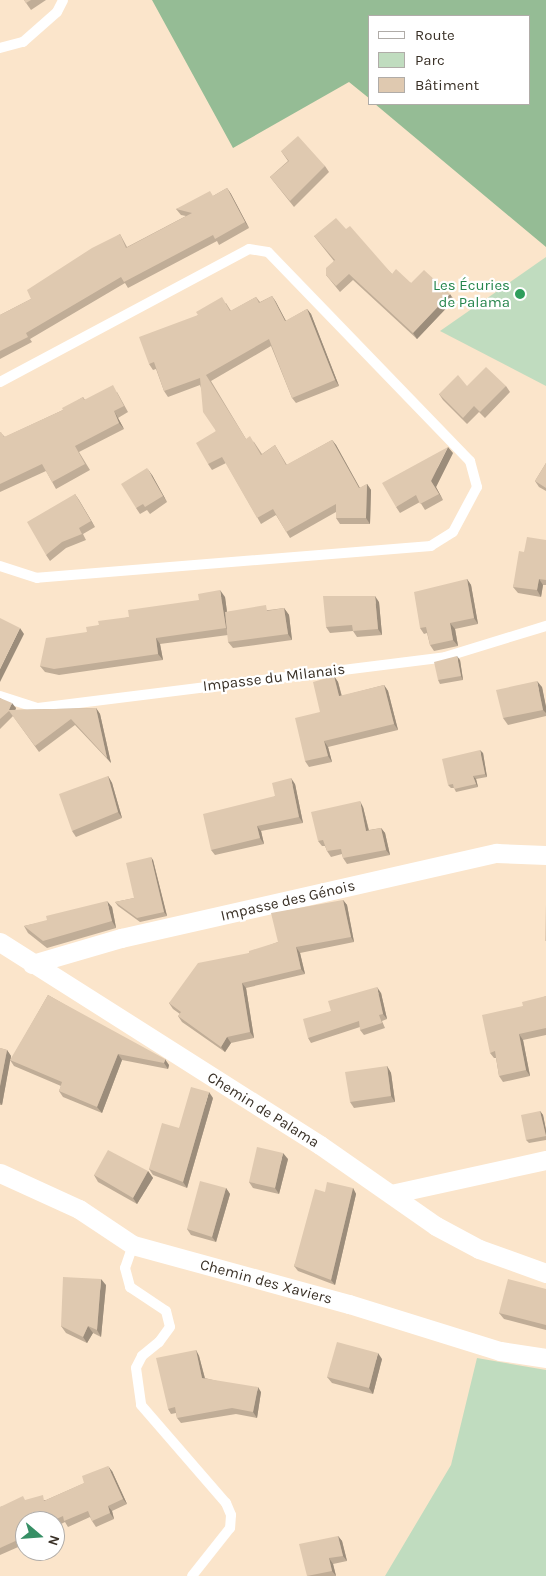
<!DOCTYPE html>
<meta charset="utf-8">
<style>
body{margin:0}
#map{position:relative;width:546px;height:1576px;overflow:hidden;background:#fbe5cb;font-family:Karla,sans-serif}
div>[style]{position:absolute}
.green>*{inset:0;background:#c0dcbf}
.forest>*{inset:0;background:#95bc95}
.lane>*{height:10px;margin:-5px;padding:0 5px;transform-origin:5px;border-radius:5px;background:#fff}
.street>*{height:19px;margin:-9.5px;padding:0 9.5px;transform-origin:9.5px;border-radius:9.5px;background:#fff}
.wall>*{inset:0;background:#c0ad97}
.shaded-wall>*{inset:0;background:#9c8d7b}
.building>*{inset:0;background:#dfc9b0}
.dots>*{width:14px;height:14px;translate:-50% -50%;box-sizing:border-box;border:2px solid #fff;border-radius:50%}
span{translate:-50% -50%;white-space:nowrap;text-align:center;line-height:1.15;-webkit-text-stroke:4.5px #fff;paint-order:stroke}
.leisure-label{font-size:15px;color:#27864d}
.right{translate:-100% -50%;text-align:right}
.street-label{font-size:15px;color:#393026}
.legend{position:absolute;left:368px;top:15px;width:162px;height:90px;box-sizing:border-box;background:#fff;border:1px solid #b0aca8;margin:0;padding:6px 9px;list-style:none;font-size:15px;color:#393026}
.legend li{display:flex;align-items:center;gap:10px;height:25px}
.legend b{width:25px;border:1px solid #b0aca8}
.north{position:absolute;left:15px;top:1511px;width:50px;height:50px;box-sizing:border-box;background:#fff;border:1px solid #b0aca8;border-radius:50%;rotate:108deg;font-size:14px;font-weight:700;line-height:20px;text-align:center;color:#393026}
.north::after{content:'';display:block;margin:auto;width:18px;height:22px;background:#368f65;clip-path:polygon(50% 0,100% 100%,50% 72%,0 100%)}
</style>
<div id="map">
<div class="green">
<i style="clip-path:polygon(546px 257px,546px 386px,440px 331px)"></i>
<i style="clip-path:polygon(477px 1358px,546px 1370px,546px 1576px,385px 1576px,451px 1465px)"></i>
</div>
<div class="forest">
<i style="clip-path:polygon(152px 0,546px 0,546px 247px,375px 104px,530px 104px,530px 16px,370px 16px,370px 99px,349px 82px,233px 148px)"></i>
</div>
<div class="lane">
<i style="left:0;top:48px;width:24px;rotate:-15deg"></i>
<i style="left:23px;top:42px;width:45px;rotate:-41.4deg"></i>
<i style="left:57px;top:12px;width:13px;rotate:-63deg"></i>
<i style="left:0;top:382px;width:282px;rotate:-28.1deg"></i>
<i style="left:249px;top:249px;width:19px;rotate:9deg"></i>
<i style="left:268px;top:252px;width:291px;rotate:46deg"></i>
<i style="left:470px;top:461px;width:27px;rotate:75deg"></i>
<i style="left:477px;top:487px;width:51px;rotate:118.1deg"></i>
<i style="left:453px;top:532px;width:26px;rotate:148deg"></i>
<i style="left:431px;top:546px;width:395px;rotate:175.4deg"></i>
<i style="left:37px;top:578px;width:39px;rotate:-162deg"></i>
<i style="left:0;top:696px;width:40px;rotate:18deg"></i>
<i style="left:38px;top:708px;width:410px;rotate:-7.1deg"></i>
<i style="left:445px;top:657px;width:106px;rotate:-17.1deg"></i>
<i style="left:133px;top:1245px;width:24px;rotate:109deg"></i>
<i style="left:125px;top:1268px;width:20px;rotate:75deg"></i>
<i style="left:130px;top:1287px;width:43px;rotate:33.7deg"></i>
<i style="left:166px;top:1311px;width:16px;rotate:76deg"></i>
<i style="left:170px;top:1327px;width:19px;rotate:126deg"></i>
<i style="left:159px;top:1342px;width:22px;rotate:141deg"></i>
<i style="left:142px;top:1356px;width:13px;rotate:117deg"></i>
<i style="left:136px;top:1368px;width:37px;rotate:82deg"></i>
<i style="left:141px;top:1405px;width:130px;rotate:49.1deg"></i>
<i style="left:226px;top:1503px;width:13px;rotate:67deg"></i>
<i style="left:231px;top:1515px;width:13px;rotate:94deg"></i>
<i style="left:230px;top:1528px;width:61px;rotate:128.4deg"></i>
</div>
<div class="street">
<i style="left:0;top:942px;width:379px;rotate:32.4deg"></i>
<i style="left:320px;top:1145px;width:141px;rotate:34.9deg"></i>
<i style="left:436px;top:1226px;width:49px;rotate:28.1deg"></i>
<i style="left:479px;top:1249px;width:71px;rotate:19.7deg"></i>
<i style="left:32px;top:964px;width:93px;rotate:-16.3deg"></i>
<i style="left:121px;top:938px;width:385px;rotate:-12.8deg"></i>
<i style="left:496px;top:853px;width:50px;rotate:2.3deg"></i>
<i style="left:0;top:1173px;width:87px;rotate:24.5deg"></i>
<i style="left:79px;top:1209px;width:65px;rotate:33.7deg"></i>
<i style="left:133px;top:1245px;width:224px;rotate:15.3deg"></i>
<i style="left:349px;top:1304px;width:158px;rotate:17.3deg"></i>
<i style="left:500px;top:1351px;width:47px;rotate:8.7deg"></i>
<i style="left:391px;top:1194px;width:159px;rotate:-12.4deg"></i>
</div>
<div class="wall">
<i style="clip-path:polygon(24px 0,46px 0,31px 10px)"></i>
<i style="clip-path:polygon(281px 151px,325px 166px,329px 172px,294px 207px,270px 177px,288px 161px)"></i>
<i style="clip-path:polygon(227px 188px,231px 194px,249px 228px,219px 245px,217px 241px,128px 288px,125px 283px,30px 339px,32px 342px,0 359px,0 315px,31px 299px,120px 234px,127px 247px,186px 216px,181px 215px,176px 209px,213px 196px)"></i>
<i style="clip-path:polygon(346px 229px,392px 274px,411px 283px,454px 300px,417px 339px,353px 280px,340px 292px,326px 275px,334px 261px,314px 236px)"></i>
<i style="clip-path:polygon(272px 296px,286px 321px,307px 309px,311px 314px,339px 386px,296px 403px,292px 398px,271px 346px,211px 381px,246px 439px,254px 442px,262px 454px,275px 445px,287px 465px,332px 440px,336px 445px,360px 488px,367px 484px,371px 490px,370px 524px,340px 524px,336px 518px,336px 512px,290px 538px,276px 515px,261px 524px,226px 463px,212px 470px,208px 464px,216px 431px,200px 385px,168px 397px,164px 391px,156px 369px,153px 370px,149px 364px,198px 315px,226px 303px,231px 311px,256px 297px,260px 302px)"></i>
<i style="clip-path:polygon(506px 386px,510px 392px,485px 418px,479px 412px,467px 424px,443px 400px,439px 394px)"></i>
<i style="clip-path:polygon(117px 392px,128px 412px,118px 418px,124px 429px,79px 452px,90px 470px,56px 489px,46px 471px,0 492px,0 432px,5px 437px,63px 410px,83px 397px,85px 400px)"></i>
<i style="clip-path:polygon(453px 453px,436px 487px,443px 500px,425px 510px,420px 502px,400px 513px,396px 507px)"></i>
<i style="clip-path:polygon(546px 463px,546px 491px,539px 487px,535px 481px)"></i>
<i style="clip-path:polygon(152px 475px,167px 502px,150px 514px,147px 510px,140px 514px,136px 508px)"></i>
<i style="clip-path:polygon(75px 494px,95px 527px,83px 534px,86px 540px,66px 548px,50px 561px,46px 555px)"></i>
<i style="clip-path:polygon(546px 540px,546px 585px,543px 585px,541px 597px,518px 593px,513px 587px,524px 552px)"></i>
<i style="clip-path:polygon(467px 579px,471px 585px,478px 624px,455px 629px,458px 646px,434px 651px,430px 645px,427px 633px,424px 634px,420px 628px)"></i>
<i style="clip-path:polygon(225px 597px,227px 612px,269px 610px,284px 608px,289px 615px,292px 640px,233px 648px,228px 642px,228px 635px,160px 644px,163px 660px,59px 675px,45px 672px,40px 666px,87px 632px,99px 625px,129px 617px)"></i>
<i style="clip-path:polygon(379px 602px,382px 635px,357px 637px,353px 631px,330px 633px,326px 627px)"></i>
<i style="clip-path:polygon(460px 660px,463px 680px,440px 684px,438px 680px)"></i>
<i style="clip-path:polygon(334px 676px,338px 682px,342px 696px,384px 685px,388px 691px,398px 730px,328px 747px,332px 762px,309px 767px,305px 761px,320px 712px)"></i>
<i style="clip-path:polygon(542px 687px,546px 707px,546px 716px,508px 725px,503px 718px)"></i>
<i style="clip-path:polygon(0 698px,16px 708px,15px 710px,96px 708px,100px 714px,111px 763px,75px 725px,39px 752px,13px 716px,0 729px)"></i>
<i style="clip-path:polygon(483px 753px,487px 777px,476px 779px,478px 787px,456px 792px,454px 788px,451px 788px,448px 785px)"></i>
<i style="clip-path:polygon(108px 776px,112px 783px,122px 818px,76px 837px,72px 831px)"></i>
<i style="clip-path:polygon(295px 784px,303px 823px,261px 831px,264px 844px,215px 855px,211px 850px,275px 796px)"></i>
<i style="clip-path:polygon(363px 807px,369px 830px,381px 828px,385px 833px,390px 855px,347px 864px,343px 858px,342px 854px,331px 857px,327px 851px,325px 846px,322px 846px,318px 841px)"></i>
<i style="clip-path:polygon(153px 860px,167px 916px,140px 922px,118px 906px,115px 902px,134px 898px)"></i>
<i style="clip-path:polygon(343px 900px,347px 905px,354px 942px,300px 953px,305px 974px,246px 988px,254px 1038px,231px 1043px,225px 1052px,182px 1022px,178px 1016px,180px 1014px,173px 1009px,169px 1003px,249px 953px,278px 942px)"></i>
<i style="clip-path:polygon(112px 907px,116px 928px,47px 948px,28px 933px,24px 926px)"></i>
<i style="clip-path:polygon(381px 993px,387px 1019px,382px 1021px,385px 1028px,364px 1035px,360px 1030px,360px 1027px,311px 1043px,308px 1038px,331px 1011px)"></i>
<i style="clip-path:polygon(48px 995px,169px 1065px,168px 1069px,122px 1060px,102px 1113px,63px 1097px,59px 1091px,61px 1086px,14px 1066px,10px 1060px,2px 1105px,0 1105px,0 1048px,7px 1050px,11px 1056px,11px 1060px)"></i>
<i style="clip-path:polygon(546px 996px,546px 1035px,523px 1040px,530px 1076px,503px 1082px,499px 1076px,496px 1058px,494px 1058px,490px 1053px,523px 1006px)"></i>
<i style="clip-path:polygon(387px 1066px,391px 1073px,395px 1102px,354px 1108px,350px 1102px)"></i>
<i style="clip-path:polygon(213px 1098px,187px 1188px,153px 1175px,149px 1169px,179px 1128px)"></i>
<i style="clip-path:polygon(540px 1111px,543px 1115px,546px 1130px,546px 1140px,529px 1143px,526px 1140px)"></i>
<i style="clip-path:polygon(288px 1159px,279px 1194px,253px 1188px,249px 1182px)"></i>
<i style="clip-path:polygon(148px 1171px,153px 1178px,137px 1204px,98px 1182px,94px 1175px)"></i>
<i style="clip-path:polygon(226px 1188px,230px 1194px,216px 1242px,191px 1235px,187px 1229px)"></i>
<i style="clip-path:polygon(353px 1188px,356px 1194px,335px 1285px,298px 1271px,294px 1266px,325px 1192px)"></i>
<i style="clip-path:polygon(106px 1285px,101px 1337px,93px 1333px,87px 1343px,66px 1333px,61px 1326px)"></i>
<i style="clip-path:polygon(546px 1289px,546px 1330px,504px 1319px,499px 1313px)"></i>
<i style="clip-path:polygon(196px 1350px,199px 1356px,205px 1378px,261px 1392px,257px 1418px,236px 1414px,181px 1423px,177px 1418px,176px 1413px,171px 1414px,168px 1409px)"></i>
<i style="clip-path:polygon(382px 1359px,373px 1394px,332px 1383px,327px 1377px)"></i>
<i style="clip-path:polygon(112px 1471px,127px 1504px,112px 1511px,114px 1519px,96px 1527px,92px 1521px,90px 1517px,68px 1527px,65px 1522px,55px 1527px,55px 1521px,25px 1521px,25px 1544px,0 1555px,0 1507px,25px 1500px,46px 1500px)"></i>
<i style="clip-path:polygon(338px 1536px,342px 1541px,347px 1561px,333px 1564px,336px 1576px,307px 1576px)"></i>
</div>
<div class="shaded-wall">
<i style="clip-path:polygon(227px 188px,231px 194px,249px 228px,245px 222px)"></i>
<i style="clip-path:polygon(450px 294px,454px 300px,417px 339px,413px 333px)"></i>
<i style="clip-path:polygon(272px 296px,276px 302px,289px 327px,285px 321px)"></i>
<i style="clip-path:polygon(307px 309px,311px 314px,339px 386px,335px 380px)"></i>
<i style="clip-path:polygon(114px 411px,118px 418px,124px 429px,119px 423px)"></i>
<i style="clip-path:polygon(332px 440px,336px 445px,363px 494px,359px 488px)"></i>
<i style="clip-path:polygon(448px 447px,453px 453px,436px 487px,443px 500px,431px 481px)"></i>
<i style="clip-path:polygon(147px 468px,152px 475px,167px 502px,163px 496px)"></i>
<i style="clip-path:polygon(367px 484px,371px 490px,370px 524px,366px 518px)"></i>
<i style="clip-path:polygon(75px 494px,79px 500px,95px 527px,91px 521px)"></i>
<i style="clip-path:polygon(467px 579px,471px 585px,478px 624px,474px 618px)"></i>
<i style="clip-path:polygon(539px 579px,543px 585px,541px 597px,537px 590px)"></i>
<i style="clip-path:polygon(220px 590px,225px 597px,230px 635px,226px 628px)"></i>
<i style="clip-path:polygon(375px 596px,379px 602px,382px 635px,378px 629px)"></i>
<i style="clip-path:polygon(284px 608px,289px 615px,292px 640px,288px 634px)"></i>
<i style="clip-path:polygon(450px 623px,455px 629px,458px 646px,453px 640px)"></i>
<i style="clip-path:polygon(20px 628px,24px 634px,0 682px,0 669px)"></i>
<i style="clip-path:polygon(156px 638px,160px 644px,163px 660px,158px 654px)"></i>
<i style="clip-path:polygon(457px 656px,460px 660px,463px 680px,461px 676px)"></i>
<i style="clip-path:polygon(334px 676px,338px 682px,343px 702px,339px 696px)"></i>
<i style="clip-path:polygon(537px 681px,542px 687px,546px 707px,546px 713px,543px 710px)"></i>
<i style="clip-path:polygon(384px 685px,388px 691px,398px 730px,394px 724px)"></i>
<i style="clip-path:polygon(12px 703px,16px 708px,13px 716px,9px 710px)"></i>
<i style="clip-path:polygon(96px 708px,100px 714px,111px 763px,107px 758px)"></i>
<i style="clip-path:polygon(324px 741px,328px 747px,332px 762px,328px 756px)"></i>
<i style="clip-path:polygon(480px 750px,483px 753px,487px 777px,485px 774px)"></i>
<i style="clip-path:polygon(108px 776px,112px 783px,122px 818px,118px 812px)"></i>
<i style="clip-path:polygon(473px 776px,476px 779px,478px 787px,476px 784px)"></i>
<i style="clip-path:polygon(291px 778px,295px 784px,303px 823px,299px 817px)"></i>
<i style="clip-path:polygon(360px 801px,363px 807px,370px 836px,366px 831px)"></i>
<i style="clip-path:polygon(257px 826px,261px 831px,264px 844px,260px 838px)"></i>
<i style="clip-path:polygon(381px 828px,385px 833px,390px 855px,386px 850px)"></i>
<i style="clip-path:polygon(151px 857px,153px 860px,167px 916px,164px 912px)"></i>
<i style="clip-path:polygon(343px 900px,347px 905px,354px 942px,351px 937px)"></i>
<i style="clip-path:polygon(107px 901px,112px 907px,116px 928px,112px 921px)"></i>
<i style="clip-path:polygon(296px 947px,300px 953px,305px 974px,301px 969px)"></i>
<i style="clip-path:polygon(242px 983px,246px 988px,254px 1038px,250px 1032px)"></i>
<i style="clip-path:polygon(377px 987px,381px 993px,387px 1019px,383px 1014px)"></i>
<i style="clip-path:polygon(519px 1034px,523px 1040px,530px 1076px,526px 1070px)"></i>
<i style="clip-path:polygon(227px 1037px,231px 1043px,225px 1052px,221px 1047px)"></i>
<i style="clip-path:polygon(7px 1050px,11px 1056px,2px 1105px,0 1103px,0 1086px)"></i>
<i style="clip-path:polygon(118px 1054px,122px 1060px,102px 1113px,97px 1107px)"></i>
<i style="clip-path:polygon(165px 1059px,169px 1065px,168px 1069px,164px 1063px)"></i>
<i style="clip-path:polygon(387px 1066px,391px 1073px,395px 1102px,391px 1096px)"></i>
<i style="clip-path:polygon(209px 1092px,213px 1098px,187px 1188px,183px 1182px)"></i>
<i style="clip-path:polygon(540px 1111px,543px 1115px,546px 1130px,546px 1136px)"></i>
<i style="clip-path:polygon(283px 1153px,288px 1159px,279px 1194px,275px 1188px)"></i>
<i style="clip-path:polygon(148px 1171px,153px 1178px,137px 1204px,133px 1198px)"></i>
<i style="clip-path:polygon(226px 1188px,230px 1194px,216px 1242px,212px 1237px)"></i>
<i style="clip-path:polygon(353px 1188px,356px 1194px,335px 1285px,331px 1280px)"></i>
<i style="clip-path:polygon(101px 1279px,106px 1285px,101px 1337px,97px 1330px)"></i>
<i style="clip-path:polygon(88px 1326px,93px 1333px,87px 1343px,83px 1337px)"></i>
<i style="clip-path:polygon(196px 1350px,199px 1356px,206px 1383px,202px 1378px)"></i>
<i style="clip-path:polygon(378px 1353px,382px 1359px,373px 1394px,369px 1388px)"></i>
<i style="clip-path:polygon(258px 1387px,261px 1392px,257px 1418px,253px 1412px)"></i>
<i style="clip-path:polygon(108px 1466px,112px 1471px,127px 1504px,123px 1499px)"></i>
<i style="clip-path:polygon(108px 1506px,112px 1511px,114px 1519px,110px 1513px)"></i>
<i style="clip-path:polygon(338px 1536px,342px 1541px,347px 1561px,343px 1556px)"></i>
<i style="clip-path:polygon(329px 1558px,333px 1564px,336px 1576px,332px 1571px)"></i>
</div>
<div class="building">
<i style="clip-path:polygon(24px 0,31px 0,26px 3px)"></i>
<i style="clip-path:polygon(298px 136px,325px 166px,290px 201px,270px 177px,289px 161px,281px 151px)"></i>
<i style="clip-path:polygon(227px 188px,245px 222px,215px 239px,213px 235px,124px 282px,121px 277px,26px 333px,28px 337px,0 351px,0 315px,31px 299px,27px 290px,92px 248px,120px 234px,126px 248px,192px 213px,176px 209px,210px 191px,213px 196px)"></i>
<i style="clip-path:polygon(336px 218px,346px 229px,350px 226px,392px 274px,396px 269px,411px 283px,424px 270px,450px 294px,413px 333px,349px 274px,336px 286px,326px 275px,326px 268px,335px 260px,314px 236px)"></i>
<i style="clip-path:polygon(272px 296px,285px 321px,307px 309px,335px 380px,292px 398px,269px 339px,206px 375px,246px 439px,250px 436px,261px 455px,275px 445px,286px 465px,332px 440px,359px 488px,367px 484px,366px 518px,336px 518px,336px 504px,286px 532px,273px 509px,257px 518px,222px 457px,208px 464px,196px 443px,216px 431px,203px 412px,200px 378px,164px 391px,154px 362px,149px 364px,139px 337px,198px 315px,196px 312px,222px 297px,230px 311px,256px 297px,259px 303px)"></i>
<i style="clip-path:polygon(486px 367px,506px 386px,480px 412px,474px 406px,463px 418px,439px 394px,458px 375px,467px 386px)"></i>
<i style="clip-path:polygon(113px 385px,124px 406px,114px 411px,119px 423px,75px 446px,85px 464px,52px 482px,42px 464px,0 484px,0 432px,1px 432px,4px 437px,63px 410px,62px 408px,83px 397px,84px 400px)"></i>
<i style="clip-path:polygon(448px 447px,431px 481px,439px 494px,420px 504px,416px 495px,396px 507px,382px 483px)"></i>
<i style="clip-path:polygon(546px 463px,546px 488px,535px 481px)"></i>
<i style="clip-path:polygon(147px 468px,163px 496px,145px 507px,143px 504px,136px 508px,121px 484px)"></i>
<i style="clip-path:polygon(75px 494px,91px 521px,79px 528px,82px 534px,62px 542px,46px 555px,27px 522px)"></i>
<i style="clip-path:polygon(527px 537px,546px 540px,546px 580px,539px 579px,537px 590px,513px 587px,519px 551px,524px 552px)"></i>
<i style="clip-path:polygon(467px 579px,474px 618px,450px 623px,453px 640px,430px 645px,426px 627px,420px 628px,414px 592px)"></i>
<i style="clip-path:polygon(220px 590px,226px 628px,156px 638px,158px 654px,54px 669px,40px 666px,46px 638px,87px 632px,86px 627px,99px 625px,98px 621px,129px 617px,128px 610px,199px 600px,198px 594px)"></i>
<i style="clip-path:polygon(323px 596px,375px 596px,378px 629px,353px 631px,352px 625px,326px 627px)"></i>
<i style="clip-path:polygon(266px 605px,267px 611px,284px 608px,288px 634px,228px 642px,225px 612px)"></i>
<i style="clip-path:polygon(0 618px,20px 628px,0 669px)"></i>
<i style="clip-path:polygon(457px 656px,461px 676px,438px 680px,434px 662px)"></i>
<i style="clip-path:polygon(334px 676px,339px 696px,384px 685px,394px 724px,324px 741px,328px 756px,305px 761px,295px 718px,320px 712px,313px 682px)"></i>
<i style="clip-path:polygon(537px 681px,543px 710px,503px 718px,496px 690px)"></i>
<i style="clip-path:polygon(0 698px,12px 703px,9px 710px,96px 708px,107px 758px,71px 719px,35px 746px,9px 711px,0 719px)"></i>
<i style="clip-path:polygon(480px 750px,485px 774px,473px 776px,476px 784px,454px 789px,453px 784px,448px 785px,442px 759px)"></i>
<i style="clip-path:polygon(108px 776px,118px 812px,72px 831px,59px 794px)"></i>
<i style="clip-path:polygon(291px 778px,299px 817px,257px 826px,260px 838px,211px 850px,203px 814px,275px 796px,272px 783px)"></i>
<i style="clip-path:polygon(360px 801px,366px 831px,381px 828px,386px 850px,343px 858px,341px 849px,327px 851px,323px 840px,318px 841px,311px 812px)"></i>
<i style="clip-path:polygon(151px 857px,164px 912px,137px 918px,115px 902px,134px 898px,126px 863px)"></i>
<i style="clip-path:polygon(343px 900px,351px 937px,296px 947px,301px 969px,242px 983px,250px 1032px,227px 1037px,221px 1047px,178px 1016px,181px 1012px,169px 1003px,198px 963px,249px 953px,249px 951px,278px 942px,271px 913px)"></i>
<i style="clip-path:polygon(107px 901px,112px 921px,43px 941px,24px 926px,47px 920px,46px 916px)"></i>
<i style="clip-path:polygon(546px 904px,546px 941px,545px 941px)"></i>
<i style="clip-path:polygon(377px 987px,383px 1014px,379px 1015px,382px 1023px,360px 1030px,359px 1021px,308px 1038px,303px 1019px,331px 1011px,328px 1001px)"></i>
<i style="clip-path:polygon(48px 995px,165px 1059px,164px 1063px,118px 1054px,97px 1107px,59px 1091px,62px 1082px,10px 1060px)"></i>
<i style="clip-path:polygon(546px 996px,546px 1028px,519px 1034px,526px 1070px,499px 1076px,495px 1051px,490px 1053px,482px 1015px,523px 1006px,522px 1002px)"></i>
<i style="clip-path:polygon(0 1048px,7px 1050px,0 1086px)"></i>
<i style="clip-path:polygon(387px 1066px,391px 1096px,350px 1102px,345px 1072px)"></i>
<i style="clip-path:polygon(191px 1087px,209px 1092px,183px 1182px,149px 1169px,162px 1123px,179px 1128px)"></i>
<i style="clip-path:polygon(540px 1111px,546px 1136px,526px 1140px,521px 1115px)"></i>
<i style="clip-path:polygon(257px 1147px,283px 1153px,275px 1188px,249px 1182px)"></i>
<i style="clip-path:polygon(108px 1150px,148px 1171px,133px 1198px,94px 1175px)"></i>
<i style="clip-path:polygon(200px 1181px,226px 1188px,212px 1237px,187px 1229px)"></i>
<i style="clip-path:polygon(327px 1182px,353px 1188px,331px 1280px,294px 1266px,315px 1189px,325px 1192px)"></i>
<i style="clip-path:polygon(63px 1277px,101px 1279px,97px 1330px,88px 1326px,83px 1337px,61px 1326px)"></i>
<i style="clip-path:polygon(508px 1279px,546px 1289px,546px 1325px,499px 1313px)"></i>
<i style="clip-path:polygon(337px 1342px,378px 1353px,369px 1388px,327px 1377px)"></i>
<i style="clip-path:polygon(196px 1350px,202px 1378px,258px 1387px,253px 1412px,232px 1408px,177px 1418px,175px 1407px,168px 1409px,156px 1358px)"></i>
<i style="clip-path:polygon(108px 1466px,123px 1499px,108px 1506px,110px 1513px,92px 1521px,88px 1511px,64px 1521px,63px 1516px,52px 1521px,25px 1521px,25px 1534px,21px 1536px,22px 1538px,0 1548px,0 1507px,23px 1496px,25px 1500px,43px 1495px,44px 1501px,84px 1483px,82px 1476px)"></i>
<i style="clip-path:polygon(338px 1536px,343px 1556px,329px 1558px,332px 1571px,307px 1576px,299px 1544px)"></i>
</div>
<div class="dots">
<i style="left:520px;top:294px;background:#2e9e5b"></i>
</div>
<div class="leisure-label">
<span class="right" style="left:510px;top:294px">Les Écuries<br>de Palama</span>
</div>
<div class="street-label">
<span style="left:274px;top:678px;rotate:-7deg">Impasse du Milanais</span>
<span style="left:288px;top:901px;rotate:-13deg">Impasse des Génois</span>
<span style="left:263px;top:1110px;rotate:32deg">Chemin de Palama</span>
<span style="left:266px;top:1282px;rotate:15deg">Chemin des Xaviers</span>
</div>
<ul class="legend">
<li><b style="height:6px;background:#fff"></b>Route</li>
<li><b style="height:14px;background:#c0dcbf"></b>Parc</li>
<li><b style="height:14px;background:#dfc9b0"></b>Bâtiment</li>
</ul>
<div class="north">N</div>
</div>
